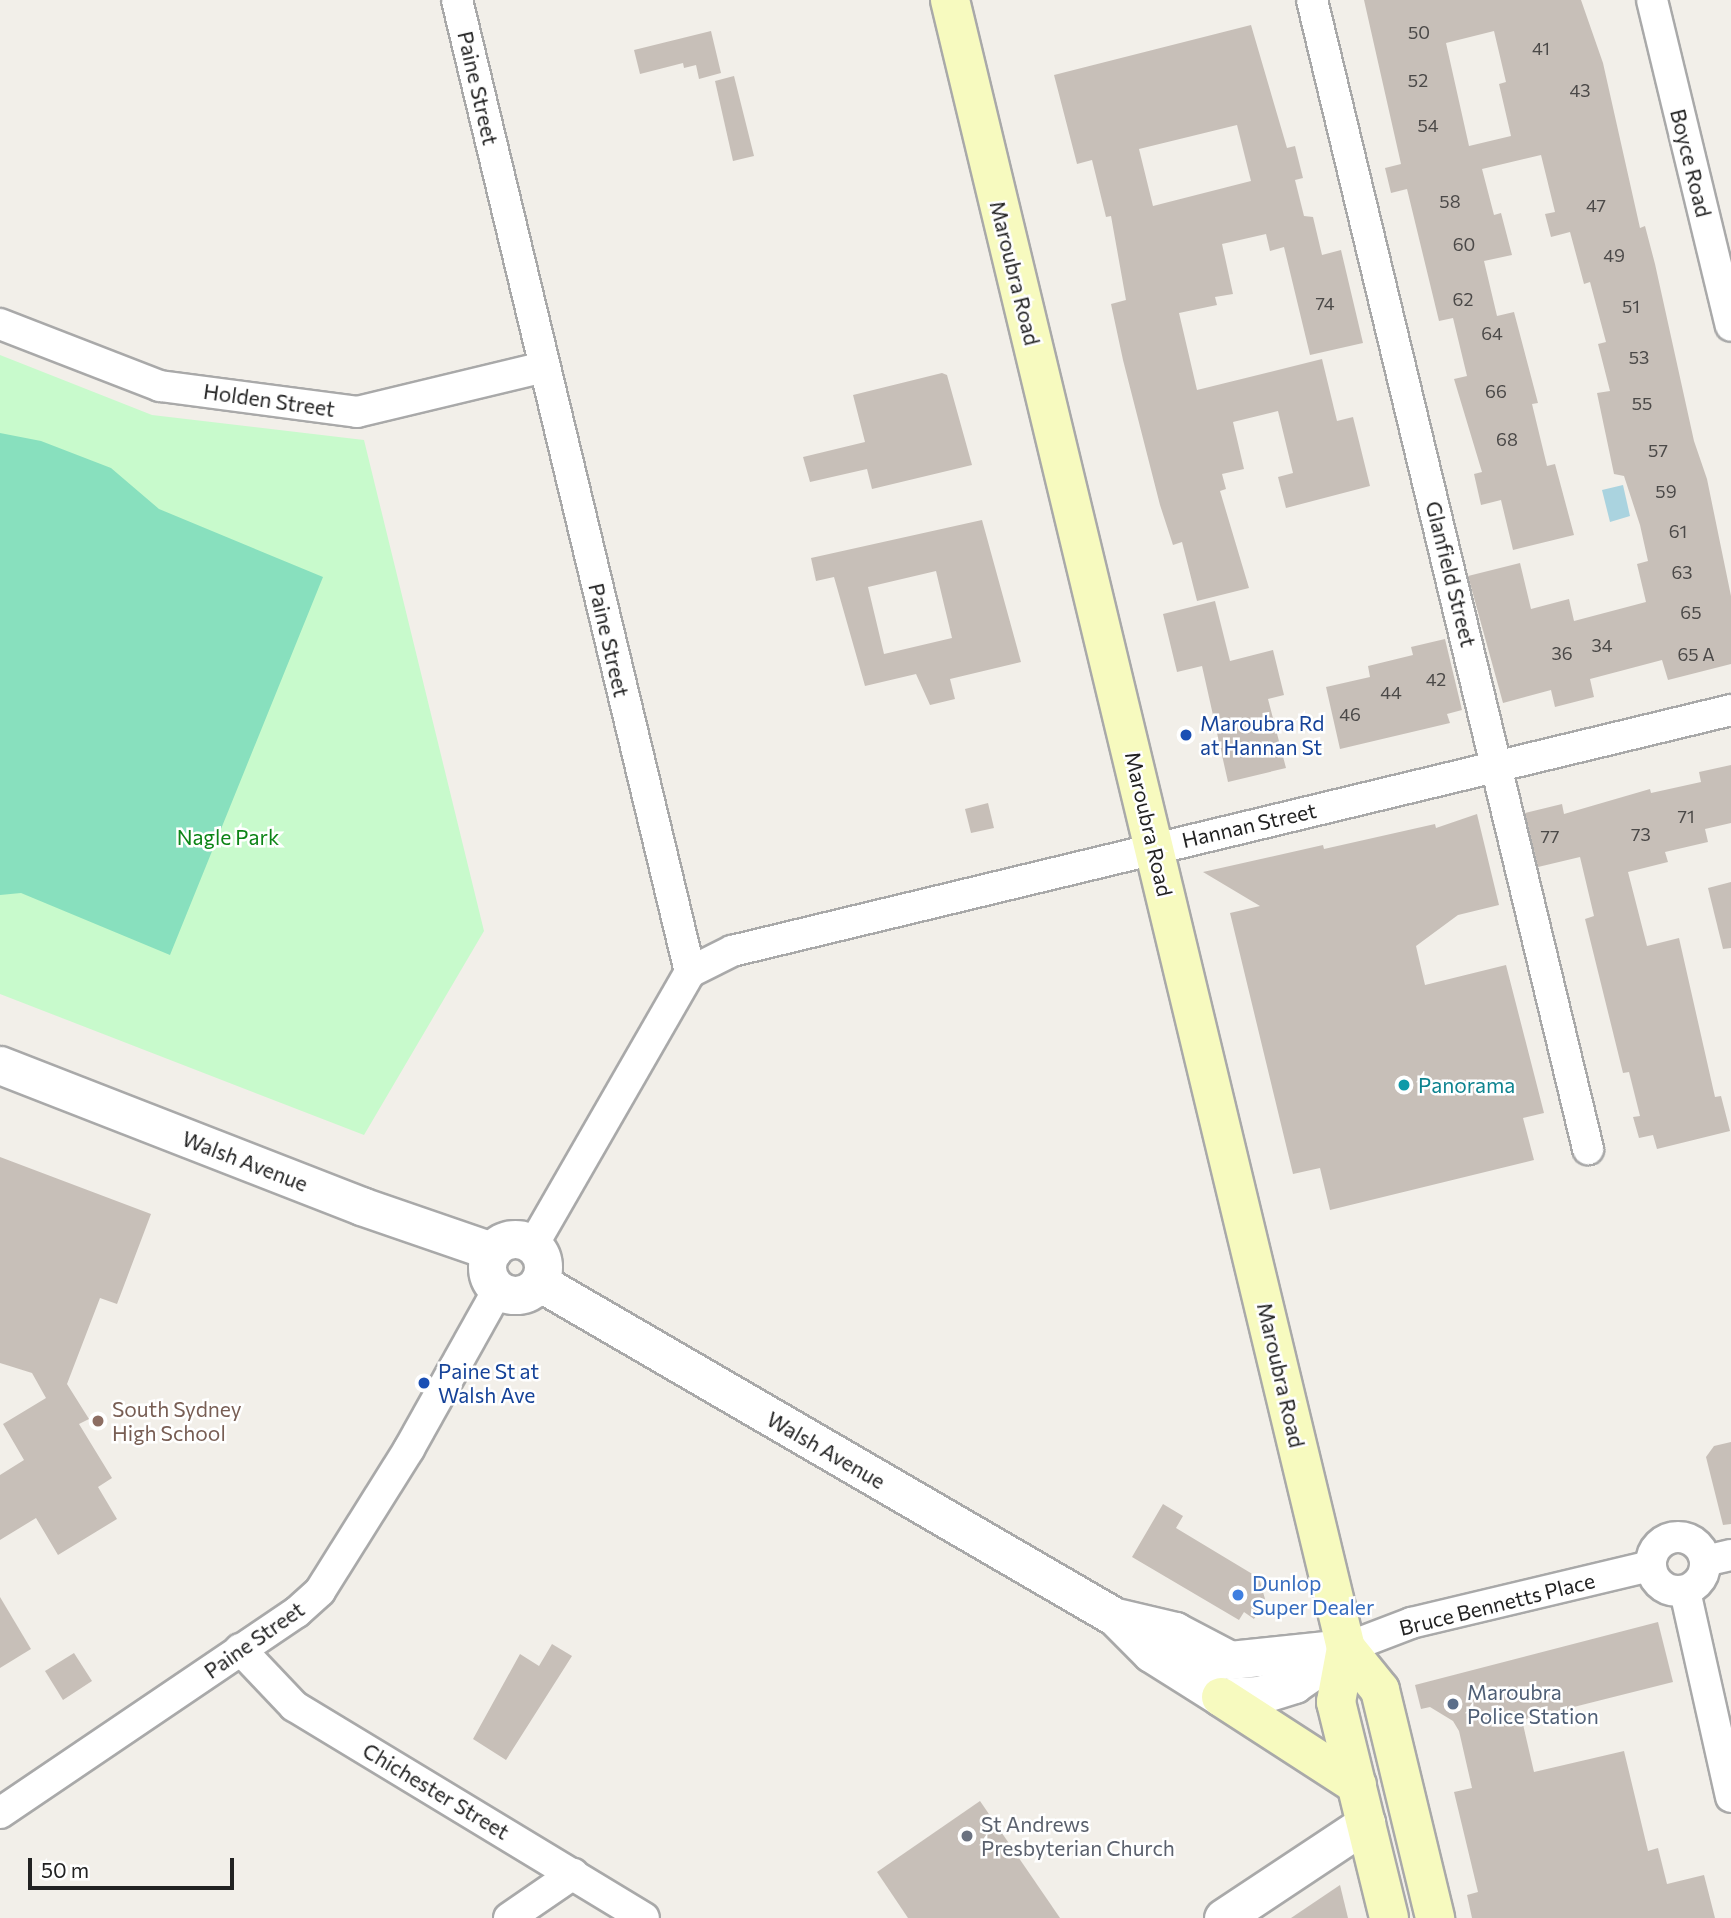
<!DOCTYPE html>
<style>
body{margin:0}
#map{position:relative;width:1731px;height:1918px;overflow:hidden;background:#f2efe9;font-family:Commissioner,sans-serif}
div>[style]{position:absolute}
.park>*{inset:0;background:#c8facc}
.pitch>*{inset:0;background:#88e0be}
.water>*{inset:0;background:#aad3df}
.building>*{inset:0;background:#c7bfb8}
.roads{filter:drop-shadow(2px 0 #a9a9a9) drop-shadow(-2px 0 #a9a9a9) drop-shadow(0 2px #a9a9a9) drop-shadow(0 -2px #a9a9a9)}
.minor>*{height:30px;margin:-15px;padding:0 15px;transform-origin:15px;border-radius:15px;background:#fff}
.minor>.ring{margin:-15px;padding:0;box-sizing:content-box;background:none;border:30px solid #fff;border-radius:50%}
.tertiary>*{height:37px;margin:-18.5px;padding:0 18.5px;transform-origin:18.5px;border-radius:18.5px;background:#fff}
.tertiary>.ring{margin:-18.5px;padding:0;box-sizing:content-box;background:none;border:37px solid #fff;border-radius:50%}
.secondary>*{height:38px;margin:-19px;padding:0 19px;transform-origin:19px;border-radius:19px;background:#f7fabf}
.dots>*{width:19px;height:19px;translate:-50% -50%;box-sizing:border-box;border:4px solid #fff;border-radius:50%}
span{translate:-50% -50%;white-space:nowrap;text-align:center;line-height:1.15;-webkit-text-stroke:5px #fff;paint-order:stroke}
.number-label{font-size:18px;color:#4b4948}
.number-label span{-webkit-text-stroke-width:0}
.street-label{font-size:21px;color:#222}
.transit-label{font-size:21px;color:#164399}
.left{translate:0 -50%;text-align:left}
.park-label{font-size:21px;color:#0c8416}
.culture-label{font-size:21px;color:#0d838f}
.education-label{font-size:21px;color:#785e54}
.shop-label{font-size:21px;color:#366cbe}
.service-label{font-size:21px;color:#4e5e75}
.worship-label{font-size:21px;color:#5b616d}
.scale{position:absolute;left:28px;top:1858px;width:206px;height:32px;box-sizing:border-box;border:4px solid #222;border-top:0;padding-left:9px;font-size:21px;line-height:24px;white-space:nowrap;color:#222;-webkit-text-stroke:5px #fff;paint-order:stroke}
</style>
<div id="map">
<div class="park">
<i style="clip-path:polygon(0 355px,152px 415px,364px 440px,484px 931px,364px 1135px,0 994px)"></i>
</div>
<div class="pitch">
<i style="clip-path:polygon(0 433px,41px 441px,111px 468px,159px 509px,323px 577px,170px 955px,21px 893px,0 895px)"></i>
</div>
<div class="water">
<i style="clip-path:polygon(1623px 485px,1630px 516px,1610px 522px,1602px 490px)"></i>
</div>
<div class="building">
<i style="clip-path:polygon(evenodd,1364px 0,1581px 0,1603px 63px,1640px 228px,1645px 226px,1655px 264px,1694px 441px,1707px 479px,1731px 596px,1731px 664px,1668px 680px,1662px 660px,1590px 679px,1594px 697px,1555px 707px,1551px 690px,1503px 703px,1468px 576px,1520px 563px,1531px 609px,1569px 599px,1574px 621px,1646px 602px,1637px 564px,1648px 561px,1640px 525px,1624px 476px,1614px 474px,1597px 393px,1610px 391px,1598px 344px,1606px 342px,1590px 282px,1584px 284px,1570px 232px,1551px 237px,1545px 214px,1555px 212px,1541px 155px,1482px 169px,1494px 215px,1501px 213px,1512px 255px,1484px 261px,1497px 316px,1514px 312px,1538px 403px,1532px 404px,1547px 466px,1555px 464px,1574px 535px,1513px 550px,1501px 500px,1481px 505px,1474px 474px,1482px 472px,1454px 379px,1467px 376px,1453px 318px,1439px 321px,1407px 189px,1391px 193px,1385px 168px,1401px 164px,1364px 0,1494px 31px,1506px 82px,1499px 84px,1511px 136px,1469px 146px,1446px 43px,1494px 31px)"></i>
<i style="clip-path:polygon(evenodd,1251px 25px,1287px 148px,1295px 146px,1303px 178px,1295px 180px,1304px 216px,1313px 217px,1322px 255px,1341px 250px,1363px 343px,1310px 355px,1284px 247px,1270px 251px,1266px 234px,1222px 244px,1233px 294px,1215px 297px,1217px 305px,1179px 313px,1197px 390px,1322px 359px,1337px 421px,1353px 417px,1370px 486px,1286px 508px,1278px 477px,1293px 473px,1278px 411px,1233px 422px,1244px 469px,1222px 474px,1226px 489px,1220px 491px,1249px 588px,1197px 601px,1182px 542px,1173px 545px,1160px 505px,1123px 360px,1111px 304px,1126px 300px,1111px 216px,1106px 217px,1092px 160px,1077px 164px,1054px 75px,1251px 25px,1237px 125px,1251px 181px,1153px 206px,1139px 149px,1237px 125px)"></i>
<i style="clip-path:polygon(711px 31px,721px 73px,699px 79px,696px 65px,684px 68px,683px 63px,640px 74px,634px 50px)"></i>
<i style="clip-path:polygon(734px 76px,754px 156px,733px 161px,715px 81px)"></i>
<i style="clip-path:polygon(942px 373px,947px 375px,972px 465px,872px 489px,867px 469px,810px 482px,803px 457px,865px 442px,853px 395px)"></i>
<i style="clip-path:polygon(evenodd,982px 520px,1021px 662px,950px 679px,955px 699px,930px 705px,916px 674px,865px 686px,834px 577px,816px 581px,811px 558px,982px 520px,936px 571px,952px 638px,884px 654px,868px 587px,936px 571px)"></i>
<i style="clip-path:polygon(1215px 601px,1230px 661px,1273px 650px,1284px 695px,1268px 699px,1286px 768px,1228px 782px,1202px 666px,1177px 672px,1163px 614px)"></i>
<i style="clip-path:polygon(1445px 639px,1462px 710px,1447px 714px,1450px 723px,1340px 749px,1326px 687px,1370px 677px,1368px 666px,1413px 655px,1411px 647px)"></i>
<i style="clip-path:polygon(1731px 765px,1731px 823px,1705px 829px,1708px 842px,1665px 852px,1668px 862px,1628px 872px,1647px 946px,1679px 938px,1715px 1097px,1721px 1096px,1730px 1131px,1657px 1149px,1653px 1135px,1639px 1138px,1633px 1117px,1640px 1116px,1629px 1072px,1623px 1073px,1585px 919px,1594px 916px,1580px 857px,1538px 867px,1525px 813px,1562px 804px,1564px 814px,1650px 789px,1651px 793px,1701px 782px,1699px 772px)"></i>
<i style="clip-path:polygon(988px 803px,994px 828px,971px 833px,965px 809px)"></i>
<i style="clip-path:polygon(1477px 814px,1499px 905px,1458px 915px,1416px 946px,1425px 985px,1506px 965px,1544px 1113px,1523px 1118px,1534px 1160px,1330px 1210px,1320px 1168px,1293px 1174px,1230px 913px,1260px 906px,1203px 872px,1323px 845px,1324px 849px,1435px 824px,1436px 828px)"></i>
<i style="clip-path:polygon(1731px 882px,1731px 948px,1723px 949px,1708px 888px)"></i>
<i style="clip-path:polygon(0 1157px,151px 1214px,117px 1304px,100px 1298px,67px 1384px,89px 1419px,79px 1424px,112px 1478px,98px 1487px,117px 1519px,58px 1555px,36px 1518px,0 1540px,0 1475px,24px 1460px,3px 1424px,46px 1398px,32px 1373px,0 1363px)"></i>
<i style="clip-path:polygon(1731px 1442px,1731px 1524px,1723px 1525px,1706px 1457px,1714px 1446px)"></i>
<i style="clip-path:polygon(1163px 1504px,1183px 1516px,1176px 1528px,1259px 1578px,1265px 1599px,1254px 1619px,1244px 1612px,1239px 1620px,1132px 1557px)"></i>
<i style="clip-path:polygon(0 1597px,31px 1649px,0 1668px)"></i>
<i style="clip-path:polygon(1658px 1622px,1673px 1682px,1522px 1720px,1534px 1772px,1624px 1751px,1648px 1851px,1658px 1848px,1667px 1884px,1704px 1875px,1715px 1918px,1472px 1918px,1467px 1895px,1478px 1892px,1454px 1792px,1472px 1788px,1459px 1731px,1453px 1721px,1430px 1707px,1421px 1709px,1415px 1685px)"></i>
<i style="clip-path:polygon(552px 1644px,572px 1656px,506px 1760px,473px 1739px,520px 1654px,539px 1666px)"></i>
<i style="clip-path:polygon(74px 1653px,92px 1681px,63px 1700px,45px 1671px)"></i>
<i style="clip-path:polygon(980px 1801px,1060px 1918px,908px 1918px,877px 1872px)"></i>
<i style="clip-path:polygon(1340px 1885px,1348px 1918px,1291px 1918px)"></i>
</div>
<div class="roads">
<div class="minor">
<i style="left:457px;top:0;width:1000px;rotate:76.52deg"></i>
<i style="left:690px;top:972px;width:315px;rotate:119.9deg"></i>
<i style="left:1312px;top:0;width:1182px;rotate:76.49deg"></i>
<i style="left:1652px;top:0;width:335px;rotate:76.4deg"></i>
<i style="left:0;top:324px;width:172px;rotate:21.2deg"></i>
<i style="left:160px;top:386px;width:199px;rotate:7.5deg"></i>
<i style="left:357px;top:412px;width:192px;rotate:-13.5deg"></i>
<i style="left:690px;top:972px;width:47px;rotate:-26.6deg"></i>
<i style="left:732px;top:951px;width:1028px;rotate:-13.56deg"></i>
<i class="ring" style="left:1651px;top:1537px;width:24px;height:24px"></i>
<i style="left:1705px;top:1561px;width:27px;rotate:-13deg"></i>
<i style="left:1685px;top:1591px;width:211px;rotate:77.4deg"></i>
<i style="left:1346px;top:1648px;width:70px;rotate:-21deg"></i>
<i style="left:1411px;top:1623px;width:246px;rotate:-13.4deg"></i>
<i style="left:240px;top:1649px;width:79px;rotate:46.5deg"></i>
<i style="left:294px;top:1706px;width:409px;rotate:31.2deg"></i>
<i style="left:0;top:1813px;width:359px;rotate:-34.1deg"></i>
<i style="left:297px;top:1612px;width:31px;rotate:-42deg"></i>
<i style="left:320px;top:1591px;width:168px;rotate:-57.9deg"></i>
<i style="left:409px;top:1449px;width:182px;rotate:-60.8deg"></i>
<i style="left:509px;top:1918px;width:78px;rotate:-34.5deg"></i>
</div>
<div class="tertiary">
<i style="left:0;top:1065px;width:388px;rotate:21.3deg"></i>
<i style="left:361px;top:1206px;width:139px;rotate:19deg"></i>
<i class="ring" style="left:487px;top:1239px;width:19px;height:19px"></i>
<i style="left:539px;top:1282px;width:666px;rotate:30.18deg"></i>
<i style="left:1115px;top:1617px;width:51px;rotate:45deg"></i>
<i style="left:1151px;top:1653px;width:83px;rotate:32.2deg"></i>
<i style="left:1221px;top:1697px;width:38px;rotate:-3deg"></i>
<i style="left:1259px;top:1695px;width:37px;rotate:-17deg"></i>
<i style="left:1294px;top:1684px;width:63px;rotate:-34.7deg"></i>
<i style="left:1116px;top:1617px;width:61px;rotate:13.3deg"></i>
<i style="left:1175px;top:1631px;width:62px;rotate:27.8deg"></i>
<i style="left:1230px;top:1660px;width:116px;rotate:-6deg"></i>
<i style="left:1223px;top:1918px;width:172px;rotate:-33.6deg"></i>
</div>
<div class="secondary">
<i style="left:950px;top:0;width:1695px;rotate:76.49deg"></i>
<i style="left:1346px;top:1648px;width:55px;rotate:100.5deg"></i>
<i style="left:1336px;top:1702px;width:222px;rotate:76.2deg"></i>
<i style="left:1346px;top:1648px;width:54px;rotate:51deg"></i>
<i style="left:1380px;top:1690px;width:235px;rotate:76.4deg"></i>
<i style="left:1221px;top:1697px;width:162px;rotate:32.9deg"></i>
</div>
</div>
<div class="dots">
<i style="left:1186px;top:735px;background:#1a4fb4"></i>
<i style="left:1404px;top:1085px;background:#0f9aa8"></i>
<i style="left:424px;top:1383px;background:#1a4fb4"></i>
<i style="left:98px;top:1421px;background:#8d6e63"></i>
<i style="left:1238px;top:1595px;background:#3f7fe0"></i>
<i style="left:1453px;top:1704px;background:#5c6f8a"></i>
<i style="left:967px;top:1836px;background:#6b7280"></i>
</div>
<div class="number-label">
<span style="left:1419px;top:32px">50</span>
<span style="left:1541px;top:48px">41</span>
<span style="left:1418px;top:80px">52</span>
<span style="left:1580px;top:90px">43</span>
<span style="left:1428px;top:125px">54</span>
<span style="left:1450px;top:201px">58</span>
<span style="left:1596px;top:205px">47</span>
<span style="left:1464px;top:244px">60</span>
<span style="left:1614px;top:255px">49</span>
<span style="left:1463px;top:299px">62</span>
<span style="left:1325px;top:303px">74</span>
<span style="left:1631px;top:306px">51</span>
<span style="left:1492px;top:333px">64</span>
<span style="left:1639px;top:357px">53</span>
<span style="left:1496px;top:391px">66</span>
<span style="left:1642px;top:403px">55</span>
<span style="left:1507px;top:439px">68</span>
<span style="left:1658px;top:450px">57</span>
<span style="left:1666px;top:491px">59</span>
<span style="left:1678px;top:531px">61</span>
<span style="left:1682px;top:572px">63</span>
<span style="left:1691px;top:612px">65</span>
<span style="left:1602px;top:645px">34</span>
<span style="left:1562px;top:653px">36</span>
<span style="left:1696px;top:654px">65 A</span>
<span style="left:1436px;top:679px">42</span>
<span style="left:1391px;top:692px">44</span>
<span style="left:1350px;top:714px">46</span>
<span style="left:1686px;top:816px">71</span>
<span style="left:1641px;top:834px">73</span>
<span style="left:1550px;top:836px">77</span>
</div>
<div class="street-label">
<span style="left:478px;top:88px;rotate:77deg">Paine Street</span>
<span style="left:1691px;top:163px;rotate:76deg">Boyce Road</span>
<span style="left:1015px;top:273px;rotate:76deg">Maroubra Road</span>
<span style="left:269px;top:400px;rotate:8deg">Holden Street</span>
<span style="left:1451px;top:574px;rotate:76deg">Glanfield Street</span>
<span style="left:609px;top:640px;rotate:77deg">Paine Street</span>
<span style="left:1149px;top:824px;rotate:77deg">Maroubra Road</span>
<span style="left:1249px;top:825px;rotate:-13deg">Hannan Street</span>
<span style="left:245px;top:1161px;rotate:21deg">Walsh Avenue</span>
<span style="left:1281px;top:1375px;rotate:77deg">Maroubra Road</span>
<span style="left:826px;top:1450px;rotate:30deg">Walsh Avenue</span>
<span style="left:1497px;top:1604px;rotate:-14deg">Bruce Bennetts Place</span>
<span style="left:254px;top:1640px;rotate:-35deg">Paine Street</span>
<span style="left:436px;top:1791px;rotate:31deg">Chichester Street</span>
</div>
<div class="transit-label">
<span class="left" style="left:1200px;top:735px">Maroubra Rd<br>at Hannan St</span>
<span class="left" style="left:438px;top:1383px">Paine St at<br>Walsh Ave</span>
</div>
<div class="park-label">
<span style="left:228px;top:837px">Nagle Park</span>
</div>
<div class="culture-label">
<span class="left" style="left:1418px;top:1085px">Panorama</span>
</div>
<div class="education-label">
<span class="left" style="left:112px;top:1421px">South Sydney<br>High School</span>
</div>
<div class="shop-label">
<span class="left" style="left:1252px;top:1595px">Dunlop<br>Super Dealer</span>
</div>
<div class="service-label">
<span class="left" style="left:1467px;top:1704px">Maroubra<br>Police Station</span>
</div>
<div class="worship-label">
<span class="left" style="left:981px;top:1836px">St Andrews<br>Presbyterian Church</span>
</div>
<div class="scale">50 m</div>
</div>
